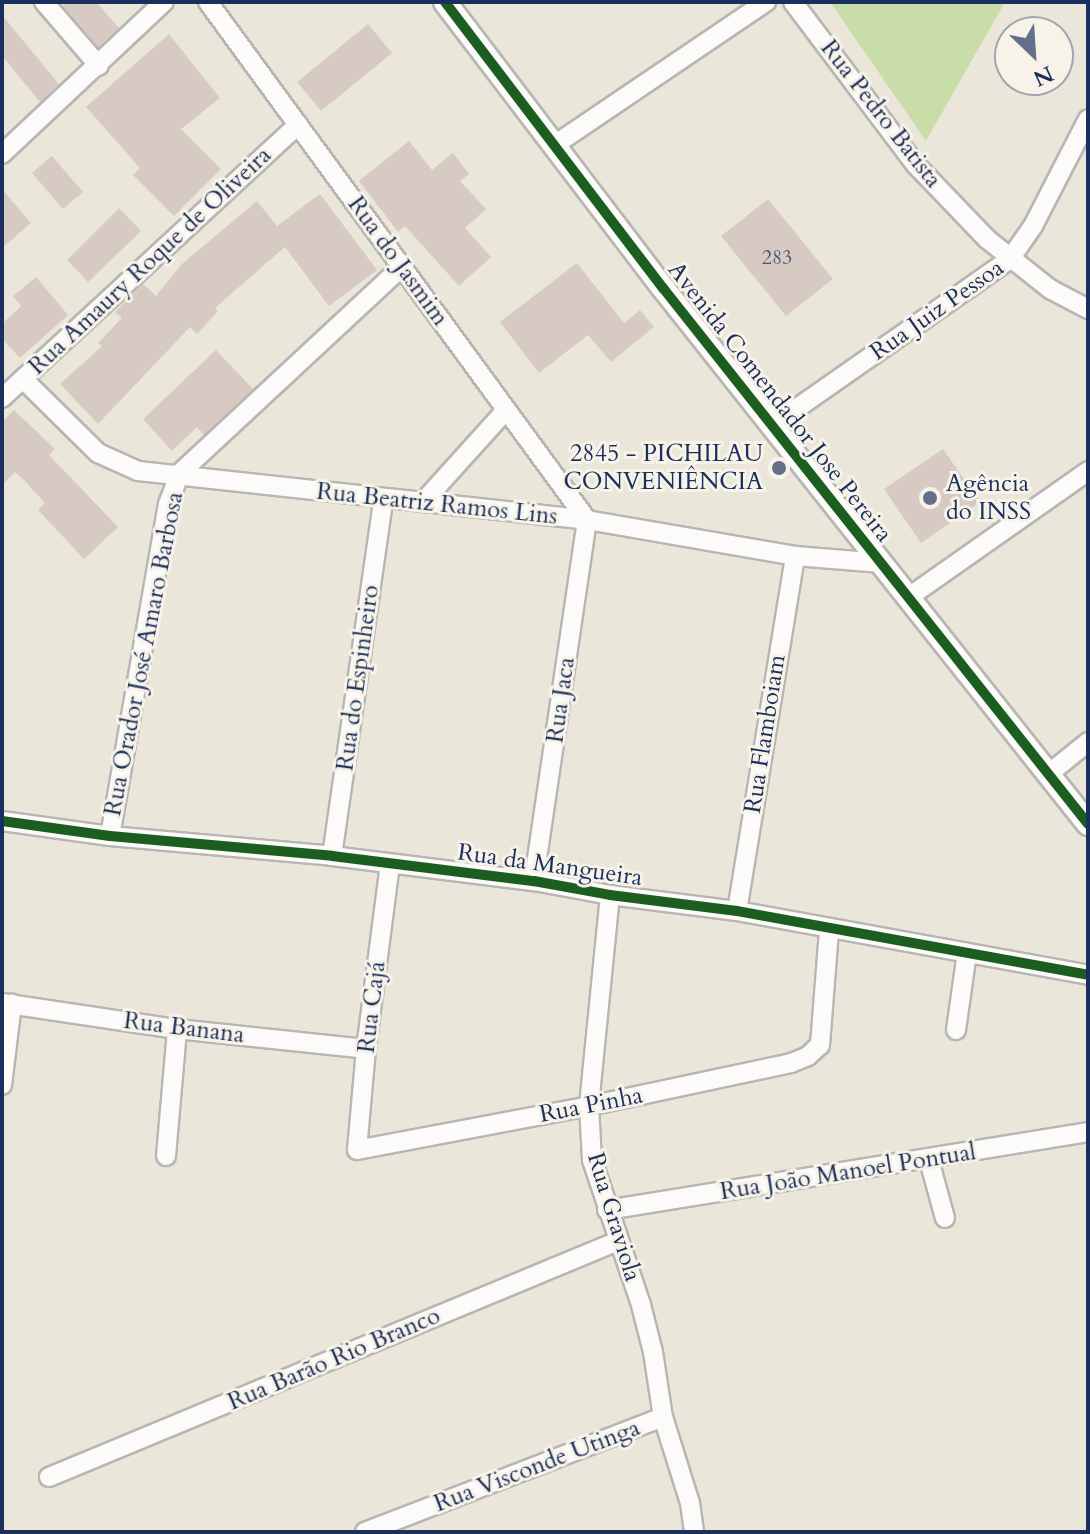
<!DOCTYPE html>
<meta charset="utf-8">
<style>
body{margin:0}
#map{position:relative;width:1090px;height:1534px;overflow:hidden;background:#ebe6da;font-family:Cardo,serif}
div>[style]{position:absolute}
.green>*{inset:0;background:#c9dda9}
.building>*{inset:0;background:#d7cac2}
.roads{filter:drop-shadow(2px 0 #b7b6b3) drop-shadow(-2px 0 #b7b6b3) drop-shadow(0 2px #b7b6b3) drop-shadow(0 -2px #b7b6b3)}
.minor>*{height:18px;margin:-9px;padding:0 9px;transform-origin:9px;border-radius:9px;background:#fcfbf9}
.tertiary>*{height:22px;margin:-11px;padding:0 11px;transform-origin:11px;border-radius:11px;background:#fcfbf9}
.cycleway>*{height:10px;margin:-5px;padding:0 5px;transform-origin:5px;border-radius:5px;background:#1b5e20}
.dots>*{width:22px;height:22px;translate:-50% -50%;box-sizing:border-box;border:4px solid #f7f3e8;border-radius:50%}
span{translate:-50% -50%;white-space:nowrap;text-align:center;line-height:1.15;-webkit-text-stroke:6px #f7f3e8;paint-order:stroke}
.number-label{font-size:20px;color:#4a5677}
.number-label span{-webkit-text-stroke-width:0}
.street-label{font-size:24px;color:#1b2f5e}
.poi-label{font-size:24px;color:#1b2f5e}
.right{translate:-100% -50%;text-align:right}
.left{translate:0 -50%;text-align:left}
.frame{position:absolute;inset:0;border:4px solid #1b2f5e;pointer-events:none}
.north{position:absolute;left:994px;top:16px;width:80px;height:80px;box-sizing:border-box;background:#f7f3e8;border:2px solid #9fa5b1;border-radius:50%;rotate:155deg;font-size:22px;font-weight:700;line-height:32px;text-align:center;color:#1b2f5e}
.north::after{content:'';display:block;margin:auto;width:28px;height:36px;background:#646f89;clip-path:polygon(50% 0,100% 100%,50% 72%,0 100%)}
</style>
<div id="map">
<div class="green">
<i style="clip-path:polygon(830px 2px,1005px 2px,926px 141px)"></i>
</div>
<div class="building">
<i style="clip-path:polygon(68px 2px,96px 2px,119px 28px,98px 47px,63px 6px)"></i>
<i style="clip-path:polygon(2px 15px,59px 84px,40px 102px,2px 56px)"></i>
<i style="clip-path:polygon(368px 24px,392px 53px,321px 111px,297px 82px)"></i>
<i style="clip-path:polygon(169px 34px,220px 98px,181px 129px,221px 169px,174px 216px,133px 175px,140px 168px,86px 107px)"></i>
<i style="clip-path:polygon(409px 141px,432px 170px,453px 153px,469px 174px,460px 181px,486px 209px,465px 228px,491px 257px,459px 286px,405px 226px,398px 232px,359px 181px)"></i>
<i style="clip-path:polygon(52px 156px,83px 192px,63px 209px,32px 173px)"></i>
<i style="clip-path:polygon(2px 189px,31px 223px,2px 248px)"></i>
<i style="clip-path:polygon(320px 194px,377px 270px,329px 306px,285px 247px,215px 308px,218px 311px,197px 334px,190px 327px,98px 424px,60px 384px,102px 346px,98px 343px,122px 318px,115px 312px,143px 284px,156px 296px,182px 264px,257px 201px,277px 226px)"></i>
<i style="clip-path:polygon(768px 199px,833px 279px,786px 316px,721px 236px)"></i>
<i style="clip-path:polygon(119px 208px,141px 231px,88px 282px,67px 260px)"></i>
<i style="clip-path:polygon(577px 263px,624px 323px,640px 310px,654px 327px,611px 362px,588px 335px,539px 373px,500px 322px)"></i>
<i style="clip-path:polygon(36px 277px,68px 315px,20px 358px,2px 339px,2px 324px,21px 306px,13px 296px)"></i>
<i style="clip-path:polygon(216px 350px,253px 389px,204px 435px,197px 427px,172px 451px,143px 419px)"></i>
<i style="clip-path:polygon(14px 410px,55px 449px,49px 455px,118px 527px,84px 559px,38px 510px,45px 503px,24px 480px,15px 472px,2px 485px,2px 422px)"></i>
<i style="clip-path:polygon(943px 449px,980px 502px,921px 543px,884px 489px)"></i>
</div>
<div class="roads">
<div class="minor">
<i style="left:44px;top:2px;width:84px;rotate:49.3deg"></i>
<i style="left:208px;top:2px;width:642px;rotate:53.81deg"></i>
<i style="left:587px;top:520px;width:365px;rotate:98.4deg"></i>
<i style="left:793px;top:2px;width:204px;rotate:53deg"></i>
<i style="left:916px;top:165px;width:103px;rotate:46.2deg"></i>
<i style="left:987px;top:239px;width:80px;rotate:38.4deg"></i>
<i style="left:1050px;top:289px;width:43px;rotate:27.8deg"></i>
<i style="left:556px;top:144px;width:254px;rotate:-34.1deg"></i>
<i style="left:2px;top:154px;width:222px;rotate:-43.2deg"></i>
<i style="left:23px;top:379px;width:105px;rotate:44.6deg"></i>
<i style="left:98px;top:453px;width:44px;rotate:24.2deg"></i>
<i style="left:138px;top:471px;width:452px;rotate:6.2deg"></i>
<i style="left:587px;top:520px;width:211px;rotate:9.8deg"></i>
<i style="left:795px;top:556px;width:87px;rotate:4.6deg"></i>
<i style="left:2px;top:398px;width:403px;rotate:-42.7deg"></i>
<i style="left:773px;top:425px;width:289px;rotate:-35deg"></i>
<i style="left:1010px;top:259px;width:40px;rotate:-55.1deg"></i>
<i style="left:1033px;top:226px;width:120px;rotate:-62.8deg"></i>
<i style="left:423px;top:502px;width:124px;rotate:-47.9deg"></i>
<i style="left:909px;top:597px;width:219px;rotate:-35.1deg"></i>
<i style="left:1047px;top:775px;width:53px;rotate:-38.8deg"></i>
<i style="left:2px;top:821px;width:109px;rotate:7.9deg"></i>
<i style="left:110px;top:836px;width:223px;rotate:5.1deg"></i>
<i style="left:332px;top:856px;width:204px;rotate:7.1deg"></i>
<i style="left:534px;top:881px;width:77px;rotate:10.4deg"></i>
<i style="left:610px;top:895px;width:128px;rotate:7.2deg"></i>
<i style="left:737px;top:911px;width:357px;rotate:10.3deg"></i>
<i style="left:110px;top:836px;width:337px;rotate:-80.1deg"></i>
<i style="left:168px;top:504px;width:33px;rotate:-69deg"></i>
<i style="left:180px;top:473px;width:303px;rotate:-42.9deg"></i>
<i style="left:332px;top:856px;width:360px;rotate:-81.8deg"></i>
<i style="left:390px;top:864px;width:187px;rotate:97.4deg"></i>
<i style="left:366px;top:1049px;width:101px;rotate:95.1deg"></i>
<i style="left:357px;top:1150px;width:236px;rotate:-10.7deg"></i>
<i style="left:589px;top:1106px;width:207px;rotate:-12deg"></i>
<i style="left:791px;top:1063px;width:18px;rotate:-22deg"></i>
<i style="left:808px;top:1056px;width:16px;rotate:-43deg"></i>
<i style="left:820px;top:1045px;width:115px;rotate:-85.5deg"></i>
<i style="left:610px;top:895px;width:212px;rotate:95.7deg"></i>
<i style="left:589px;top:1106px;width:54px;rotate:86.8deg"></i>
<i style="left:592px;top:1160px;width:153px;rotate:71.3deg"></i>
<i style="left:641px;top:1305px;width:49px;rotate:75.7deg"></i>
<i style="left:653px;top:1352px;width:66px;rotate:81.3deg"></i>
<i style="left:663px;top:1417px;width:90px;rotate:72.6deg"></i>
<i style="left:690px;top:1503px;width:29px;rotate:82deg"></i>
<i style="left:737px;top:911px;width:360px;rotate:-80.7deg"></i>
<i style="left:2px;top:1003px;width:177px;rotate:8.5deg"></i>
<i style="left:177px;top:1029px;width:190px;rotate:6deg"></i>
<i style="left:956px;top:1030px;width:78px;rotate:-81.9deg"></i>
<i style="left:2px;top:1085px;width:82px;rotate:-83deg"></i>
<i style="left:166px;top:1156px;width:127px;rotate:-85deg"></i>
<i style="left:929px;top:1160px;width:60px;rotate:74.6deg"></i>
<i style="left:607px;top:1210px;width:487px;rotate:-9.2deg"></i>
<i style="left:49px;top:1477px;width:616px;rotate:-22.53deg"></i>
<i style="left:365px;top:1532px;width:319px;rotate:-21.1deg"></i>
</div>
<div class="tertiary">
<i style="left:445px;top:2px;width:360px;rotate:52.7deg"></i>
<i style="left:663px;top:288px;width:684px;rotate:51.59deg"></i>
</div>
</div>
<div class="cycleway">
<i style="left:445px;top:2px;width:360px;rotate:52.7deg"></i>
<i style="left:663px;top:288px;width:684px;rotate:51.59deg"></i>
<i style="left:2px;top:821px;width:109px;rotate:7.9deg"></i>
<i style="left:110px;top:836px;width:223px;rotate:5.1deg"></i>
<i style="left:332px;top:856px;width:204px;rotate:7.1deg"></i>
<i style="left:534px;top:881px;width:77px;rotate:10.4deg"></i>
<i style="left:610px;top:895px;width:128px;rotate:7.2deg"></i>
<i style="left:737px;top:911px;width:357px;rotate:10.3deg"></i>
</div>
<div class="dots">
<i style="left:779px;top:468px;background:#646f89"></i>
<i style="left:930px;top:498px;background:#646f89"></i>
</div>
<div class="number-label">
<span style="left:777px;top:257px">283</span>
</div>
<div class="street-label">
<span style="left:881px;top:114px;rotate:52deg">Rua Pedro Batista</span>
<span style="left:150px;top:261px;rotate:-43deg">Rua Amaury Roque de Oliveira</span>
<span style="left:398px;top:261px;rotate:54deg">Rua do Jasmim</span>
<span style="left:937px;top:310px;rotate:-35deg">Rua Juiz Pessoa</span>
<span style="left:780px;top:402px;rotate:52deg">Avenida Comendador Jose Pereira</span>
<span style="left:437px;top:504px;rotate:6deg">Rua Beatriz Ramos Lins</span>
<span style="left:144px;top:654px;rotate:-79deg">Rua Orador José Amaro Barbosa</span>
<span style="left:358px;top:678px;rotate:-82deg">Rua do Espinheiro</span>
<span style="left:561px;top:700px;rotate:-82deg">Rua Jaca</span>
<span style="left:765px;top:734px;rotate:-81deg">Rua Flamboiam</span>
<span style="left:550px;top:865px;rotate:8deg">Rua da Mangueira</span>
<span style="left:372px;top:1007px;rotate:-83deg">Rua Cajá</span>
<span style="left:184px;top:1028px;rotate:7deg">Rua Banana</span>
<span style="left:591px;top:1105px;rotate:-11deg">Rua Pinha</span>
<span style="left:848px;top:1172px;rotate:-9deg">Rua João Manoel Pontual</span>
<span style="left:614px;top:1217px;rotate:73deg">Rua Graviola</span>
<span style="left:334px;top:1359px;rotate:-23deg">Rua Barão Rio Branco</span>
<span style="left:537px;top:1466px;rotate:-21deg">Rua Visconde Utinga</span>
</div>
<div class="poi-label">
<span class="right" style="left:763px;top:468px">2845 - PICHILAU<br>CONVENIÊNCIA</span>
<span class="left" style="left:946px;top:498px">Agência<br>do INSS</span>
</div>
<div class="frame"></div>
<div class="north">N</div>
</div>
